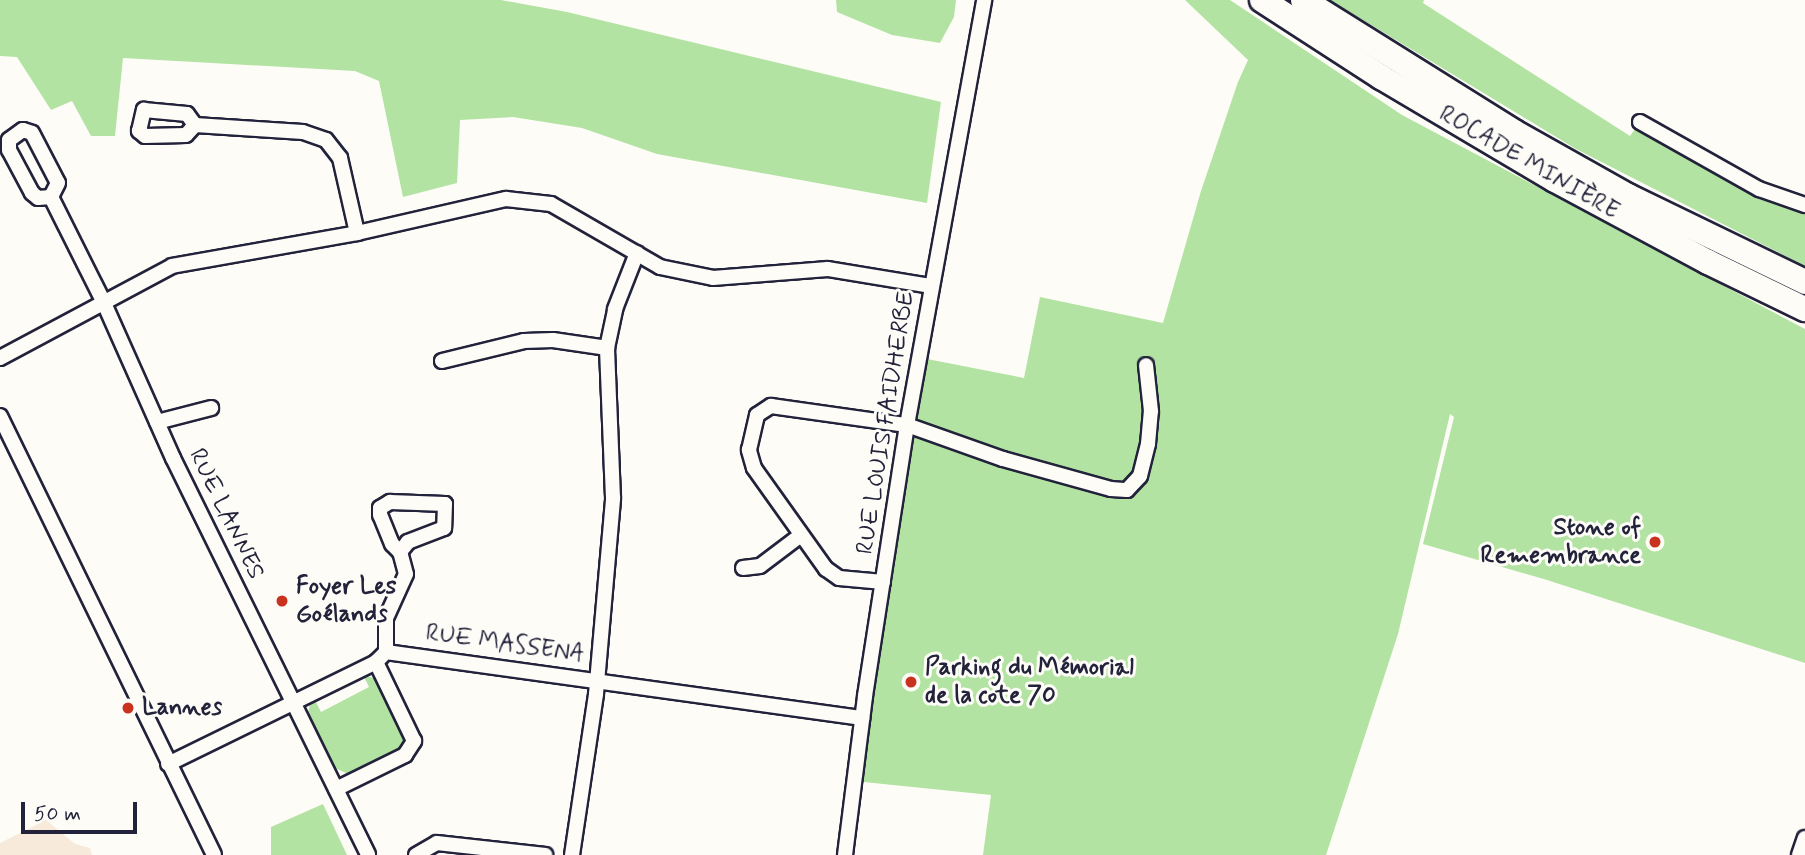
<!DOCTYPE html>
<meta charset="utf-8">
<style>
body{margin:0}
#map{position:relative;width:1805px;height:855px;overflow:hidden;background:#fdfcf7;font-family:Mynerve,sans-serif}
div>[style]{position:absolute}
.built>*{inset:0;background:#f7eada}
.green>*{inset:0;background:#b3e3a2}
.roads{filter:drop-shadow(2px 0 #22223b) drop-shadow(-2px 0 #22223b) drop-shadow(0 2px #22223b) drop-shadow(0 -2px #22223b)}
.minor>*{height:14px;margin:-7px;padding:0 7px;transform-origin:7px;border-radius:7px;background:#fdfcf7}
.motorway>*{height:24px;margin:-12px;padding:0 12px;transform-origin:12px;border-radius:12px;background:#fdfcf7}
.dots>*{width:19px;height:19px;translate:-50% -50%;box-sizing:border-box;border:4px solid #fdfcf7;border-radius:50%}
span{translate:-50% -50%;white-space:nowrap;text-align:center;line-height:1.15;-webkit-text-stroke:6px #fdfcf7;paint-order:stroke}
.street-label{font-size:24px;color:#22223b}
.poi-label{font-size:24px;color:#22223b;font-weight:700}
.right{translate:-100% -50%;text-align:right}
.left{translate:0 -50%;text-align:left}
.scale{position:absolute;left:21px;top:802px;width:116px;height:32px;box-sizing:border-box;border:4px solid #22223b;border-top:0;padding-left:9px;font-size:21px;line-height:24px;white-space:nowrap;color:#22223b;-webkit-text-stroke:5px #fdfcf7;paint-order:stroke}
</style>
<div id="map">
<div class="built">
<i style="clip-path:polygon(46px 820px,75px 844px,90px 848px,92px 855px,0 855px,0 843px)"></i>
</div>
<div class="green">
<i style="clip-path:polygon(0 0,501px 0,567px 12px,941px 102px,927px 203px,657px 154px,582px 128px,513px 117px,460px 120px,457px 183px,403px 197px,379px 81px,355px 71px,123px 58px,115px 136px,91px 136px,72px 101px,51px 110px,17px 57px,0 56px)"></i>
<i style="clip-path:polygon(836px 0,956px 0,954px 17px,940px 43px,892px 35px,837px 12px)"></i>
<i style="clip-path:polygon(1185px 0,1230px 0,1402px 115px,1805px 329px,1805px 663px,1547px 580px,1423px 544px,1454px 417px,1450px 414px,1398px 634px,1326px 855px,983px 855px,991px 795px,854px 781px,922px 358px,1024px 378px,1040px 297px,1163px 323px,1201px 191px,1238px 82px,1248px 60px)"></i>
<i style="clip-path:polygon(1330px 0,1424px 0,1423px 3px,1630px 136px,1640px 122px,1805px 205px,1805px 266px,1576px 149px)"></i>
<i style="clip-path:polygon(363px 675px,377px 679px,405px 736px,401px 748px,348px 774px,335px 768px,308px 714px,310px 703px,315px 700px,321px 712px,369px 687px)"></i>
<i style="clip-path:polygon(323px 804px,347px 855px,271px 855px,271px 827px)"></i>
</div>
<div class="roads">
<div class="minor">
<i style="left:144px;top:110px;width:43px;rotate:5.3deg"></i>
<i style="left:187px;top:114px;width:14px;rotate:54deg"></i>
<i style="left:195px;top:125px;width:13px;rotate:132deg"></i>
<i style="left:186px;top:135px;width:41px;rotate:178.6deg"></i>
<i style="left:145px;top:136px;width:8px;rotate:-140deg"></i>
<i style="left:139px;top:131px;width:22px;rotate:-77deg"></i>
<i style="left:1640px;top:122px;width:137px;rotate:29.4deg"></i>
<i style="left:1759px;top:189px;width:49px;rotate:19.2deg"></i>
<i style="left:195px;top:125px;width:108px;rotate:3.7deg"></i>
<i style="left:303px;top:132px;width:24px;rotate:19deg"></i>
<i style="left:326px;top:140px;width:23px;rotate:52deg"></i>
<i style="left:340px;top:158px;width:77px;rotate:77.2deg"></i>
<i style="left:23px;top:130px;width:9px;rotate:18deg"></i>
<i style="left:32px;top:133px;width:56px;rotate:62.5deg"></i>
<i style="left:58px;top:183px;width:16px;rotate:117deg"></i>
<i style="left:51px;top:197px;width:13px;rotate:176deg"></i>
<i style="left:38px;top:198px;width:8px;rotate:-140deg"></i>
<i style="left:32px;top:193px;width:49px;rotate:-118.1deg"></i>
<i style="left:9px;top:150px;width:10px;rotate:-90deg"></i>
<i style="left:9px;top:140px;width:17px;rotate:-36deg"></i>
<i style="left:51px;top:197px;width:119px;rotate:63.4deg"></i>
<i style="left:104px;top:303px;width:170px;rotate:66deg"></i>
<i style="left:173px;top:458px;width:442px;rotate:63.8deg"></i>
<i style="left:0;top:358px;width:195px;rotate:-28.1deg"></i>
<i style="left:172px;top:266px;width:188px;rotate:-10.1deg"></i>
<i style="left:357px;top:233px;width:153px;rotate:-12.9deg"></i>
<i style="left:506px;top:199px;width:45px;rotate:6.3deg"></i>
<i style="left:551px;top:204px;width:126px;rotate:30deg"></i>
<i style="left:660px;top:267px;width:54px;rotate:11.7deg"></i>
<i style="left:713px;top:278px;width:115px;rotate:-4.5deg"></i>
<i style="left:828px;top:269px;width:104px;rotate:9.4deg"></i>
<i style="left:442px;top:361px;width:84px;rotate:-13.7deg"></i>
<i style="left:524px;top:341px;width:29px;rotate:-2deg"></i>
<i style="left:553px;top:340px;width:55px;rotate:8.4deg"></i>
<i style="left:0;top:416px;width:488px;rotate:64deg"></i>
<i style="left:157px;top:422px;width:56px;rotate:-14.5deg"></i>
<i style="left:743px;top:568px;width:17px;rotate:-7deg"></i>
<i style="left:760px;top:566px;width:51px;rotate:-37.1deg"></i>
<i style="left:883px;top:582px;width:44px;rotate:-174.8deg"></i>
<i style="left:839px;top:578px;width:16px;rotate:-145deg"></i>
<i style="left:826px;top:569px;width:124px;rotate:-125.5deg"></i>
<i style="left:754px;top:468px;width:19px;rotate:-106deg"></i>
<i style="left:749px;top:450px;width:36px;rotate:-77deg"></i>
<i style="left:757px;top:415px;width:17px;rotate:-33deg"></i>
<i style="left:771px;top:406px;width:137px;rotate:8deg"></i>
<i style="left:907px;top:425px;width:102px;rotate:19.5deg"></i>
<i style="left:1003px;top:459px;width:112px;rotate:15.5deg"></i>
<i style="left:1111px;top:489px;width:16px;rotate:4deg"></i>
<i style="left:1127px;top:490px;width:19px;rotate:-47deg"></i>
<i style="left:1140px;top:476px;width:33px;rotate:-76deg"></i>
<i style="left:1148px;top:444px;width:33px;rotate:-85deg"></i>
<i style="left:1151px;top:411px;width:46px;rotate:-96.2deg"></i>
<i style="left:386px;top:652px;width:34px;rotate:-90deg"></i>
<i style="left:386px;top:618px;width:48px;rotate:-65.6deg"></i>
<i style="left:406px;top:574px;width:23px;rotate:-105deg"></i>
<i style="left:400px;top:552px;width:11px;rotate:-135deg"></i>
<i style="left:392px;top:544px;width:31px;rotate:-112deg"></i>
<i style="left:380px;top:515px;width:7px;rotate:-90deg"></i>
<i style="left:380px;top:508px;width:12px;rotate:-31deg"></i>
<i style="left:390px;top:502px;width:55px;rotate:2.1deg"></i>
<i style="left:445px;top:504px;width:24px;rotate:92deg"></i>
<i style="left:444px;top:528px;width:39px;rotate:159deg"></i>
<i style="left:408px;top:542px;width:13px;rotate:129deg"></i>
<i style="left:168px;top:764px;width:232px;rotate:-26.1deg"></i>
<i style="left:376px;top:662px;width:14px;rotate:-45deg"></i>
<i style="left:386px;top:652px;width:481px;rotate:7.9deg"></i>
<i style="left:336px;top:789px;width:77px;rotate:-26.2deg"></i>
<i style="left:405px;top:755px;width:17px;rotate:-57deg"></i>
<i style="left:414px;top:741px;width:88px;rotate:-115.7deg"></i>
<i style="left:416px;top:855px;width:24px;rotate:-30deg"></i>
<i style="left:437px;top:843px;width:109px;rotate:6.3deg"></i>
<i style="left:572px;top:855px;width:163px;rotate:-81.5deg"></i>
<i style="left:596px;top:694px;width:197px;rotate:-85deg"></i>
<i style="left:613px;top:498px;width:150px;rotate:-92.3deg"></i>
<i style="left:607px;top:348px;width:40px;rotate:-78deg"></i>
<i style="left:615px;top:309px;width:60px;rotate:-68.6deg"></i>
<i style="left:845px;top:855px;width:160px;rotate:-82.8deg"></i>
<i style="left:865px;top:696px;width:274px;rotate:-81.2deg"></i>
<i style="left:907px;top:425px;width:432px;rotate:-79.7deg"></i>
<i style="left:1799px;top:855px;width:18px;rotate:-71deg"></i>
</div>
<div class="motorway">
<i style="left:1262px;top:0;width:142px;rotate:32.9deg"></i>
<i style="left:1381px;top:77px;width:202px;rotate:30.6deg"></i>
<i style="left:1555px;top:180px;width:174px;rotate:28.2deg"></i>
<i style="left:1708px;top:262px;width:108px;rotate:25.9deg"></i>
<i style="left:1303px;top:0;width:249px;rotate:32deg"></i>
<i style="left:1514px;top:132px;width:131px;rotate:29.3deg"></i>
<i style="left:1628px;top:196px;width:197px;rotate:25.9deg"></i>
</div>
</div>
<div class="dots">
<i style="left:1655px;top:542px;background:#c8321e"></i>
<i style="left:282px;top:601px;background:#c8321e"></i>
<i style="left:911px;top:682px;background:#c8321e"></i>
<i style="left:128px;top:708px;background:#c8321e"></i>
</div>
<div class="street-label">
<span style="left:1529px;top:163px;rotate:30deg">ROCADE MINIÈRE</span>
<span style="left:886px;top:423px;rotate:-81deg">RUE LOUIS FAIDHERBE</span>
<span style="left:226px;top:514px;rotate:64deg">RUE LANNES</span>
<span style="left:505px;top:644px;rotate:8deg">RUE MASSENA</span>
</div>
<div class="poi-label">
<span class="right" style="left:1641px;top:542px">Stone of<br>Remembrance</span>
<span class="left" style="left:296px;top:601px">Foyer Les<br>Goélands</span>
<span class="left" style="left:925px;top:682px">Parking du Mémorial<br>de la cote 70</span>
<span class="left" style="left:142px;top:708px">Lannes</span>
</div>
<div class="scale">50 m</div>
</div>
